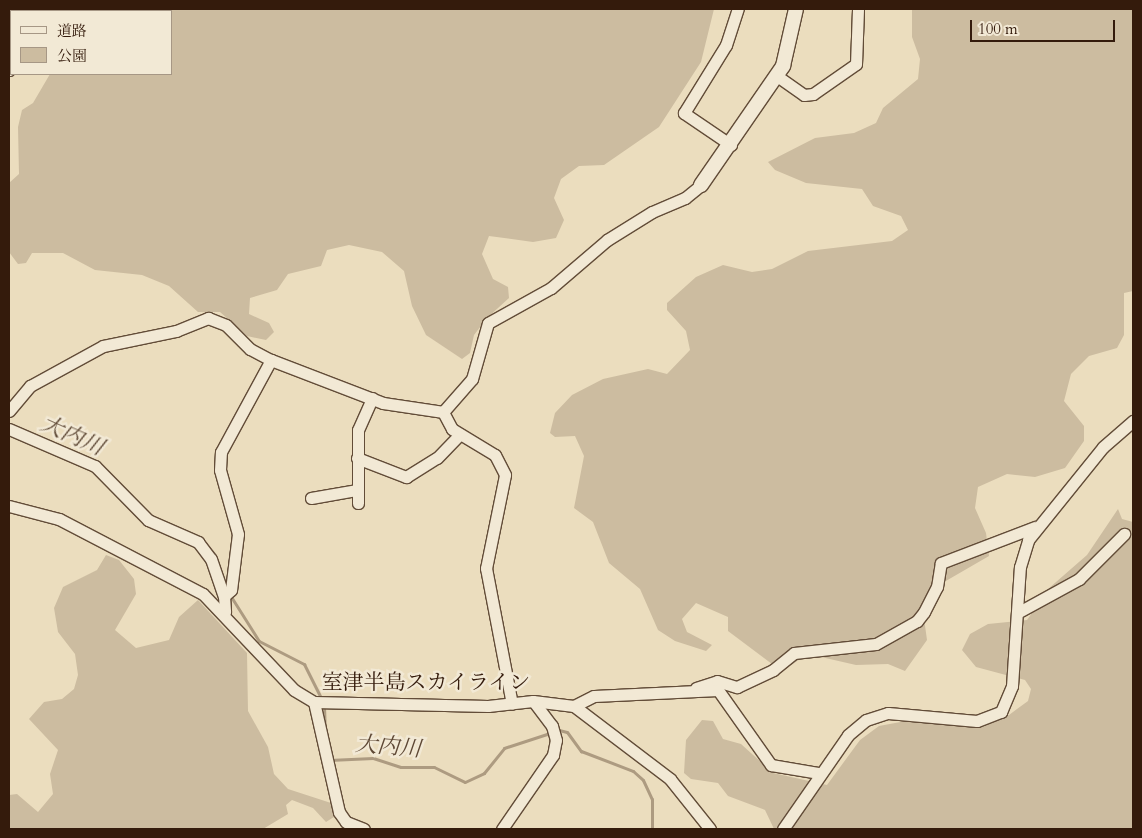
<!DOCTYPE html>
<meta charset="utf-8">
<style>
body{margin:0}
#map{position:relative;width:1142px;height:838px;overflow:hidden;background:#ebddbe;font-family:Cardo,"Noto Serif JP",serif}
div>[style]{position:absolute}
.green>*{inset:0;background:#ccbca0}
.stream>*{height:3px;margin:-1.5px;padding:0 1.5px;transform-origin:1.5px;border-radius:1.5px;background:#ad9b81}
.roads{filter:drop-shadow(1px 0 #624c38) drop-shadow(-1px 0 #624c38) drop-shadow(0 1px #624c38) drop-shadow(0 -1px #624c38)}
.minor>*{height:11px;margin:-5.5px;padding:0 5.5px;transform-origin:5.5px;border-radius:5.5px;background:#f2e9d5}
.tertiary>*{height:14px;margin:-7px;padding:0 7px;transform-origin:7px;border-radius:7px;background:#f2e9d5}
span{translate:-50% -50%;white-space:nowrap;text-align:center;line-height:1.15;-webkit-text-stroke:5px #f2e9d5;paint-order:stroke}
.street-label{font-size:21px;color:#341b0c}
.water-label{font-size:22px;color:#5e4835;font-style:italic}
.frame{position:absolute;inset:0;border:10px solid #341b0c;pointer-events:none}
.legend{position:absolute;left:10px;top:10px;width:162px;height:65px;box-sizing:border-box;background:#f2e9d5;border:1px solid #a69785;margin:0;padding:6px 9px;list-style:none;font-size:15px;color:#341b0c}
.legend li{display:flex;align-items:center;gap:10px;height:25px}
.legend b{width:25px;border:1px solid #a69785}
.scale{position:absolute;left:970px;top:20px;width:145px;height:22px;box-sizing:border-box;border:2px solid #341b0c;border-top:0;padding-left:6px;font-size:15px;line-height:18px;white-space:nowrap;color:#341b0c;-webkit-text-stroke:4px #f2e9d5;paint-order:stroke}
</style>
<div id="map">
<div class="green">
<i style="clip-path:polygon(155px 9px,714px 9px,701px 62px,659px 127px,604px 165px,579px 166px,561px 179px,554px 198px,564px 220px,556px 238px,533px 242px,489px 236px,482px 254px,493px 279px,508px 287px,509px 298px,487px 318px,474px 335px,470px 353px,462px 359px,426px 335px,412px 306px,404px 271px,382px 252px,349px 245px,327px 250px,321px 266px,288px 274px,277px 290px,250px 298px,249px 314px,269px 323px,274px 332px,266px 340px,247px 336px,220px 312px,198px 312px,169px 286px,142px 275px,95px 270px,63px 253px,32px 253px,26px 263px,18px 264px,9px 252px,9px 183px,19px 174px,18px 127px,22px 110px,33px 103px,50px 74px,171px 74px,171px 11px,152px 11px)"></i>
<i style="clip-path:polygon(912px 9px,1133px 9px,1133px 291px,1124px 293px,1124px 335px,1117px 348px,1089px 356px,1071px 374px,1064px 401px,1084px 426px,1084px 441px,1065px 468px,1035px 477px,1007px 474px,978px 487px,975px 508px,986px 533px,989px 556px,932px 589px,922px 604px,927px 640px,905px 671px,888px 664px,856px 665px,808px 654px,791px 665px,776px 667px,728px 631px,728px 617px,696px 603px,682px 619px,687px 632px,712px 645px,706px 651px,675px 641px,658px 630px,640px 589px,609px 563px,593px 522px,574px 508px,584px 456px,575px 436px,555px 437px,550px 433px,555px 413px,572px 395px,603px 379px,648px 369px,667px 374px,690px 350px,686px 331px,667px 310px,667px 303px,696px 277px,723px 265px,752px 272px,772px 269px,808px 251px,892px 241px,908px 230px,901px 216px,873px 206px,862px 189px,806px 183px,775px 170px,768px 162px,815px 138px,854px 133px,876px 123px,883px 108px,918px 79px,920px 59px,912px 37px)"></i>
<i style="clip-path:polygon(1118px 509px,1122px 519px,1133px 522px,1133px 829px,774px 829px,765px 810px,728px 796px,718px 783px,691px 779px,684px 773px,686px 740px,702px 720px,713px 721px,723px 739px,741px 744px,773px 773px,827px 785px,860px 740px,879px 726px,911px 720px,983px 727px,1009px 715px,1028px 701px,1031px 689px,1025px 680px,976px 667px,962px 650px,970px 634px,988px 624px,1027px 620px,1034px 610px,1032px 603px,1087px 555px)"></i>
<i style="clip-path:polygon(106px 555px,119px 560px,134px 579px,136px 594px,115px 630px,136px 648px,169px 640px,179px 617px,198px 600px,247px 653px,248px 711px,268px 747px,274px 774px,288px 789px,331px 803px,337px 815px,326px 822px,313px 808px,292px 800px,286px 805px,288px 814px,263px 829px,9px 829px,9px 795px,17px 794px,38px 812px,53px 794px,50px 774px,58px 750px,29px 719px,44px 702px,62px 699px,74px 689px,78px 675px,75px 654px,58px 632px,54px 608px,63px 587px,97px 570px)"></i>
</div>
<div class="stream">
<i style="left:202px;top:540px;width:18px;rotate:49deg"></i>
<i style="left:230px;top:595px;width:54px;rotate:57.8deg"></i>
<i style="left:259px;top:641px;width:51px;rotate:27.1deg"></i>
<i style="left:304px;top:664px;width:40px;rotate:63.4deg"></i>
<i style="left:324px;top:706px;width:24px;rotate:88deg"></i>
<i style="left:329px;top:760px;width:44px;rotate:-2.6deg"></i>
<i style="left:373px;top:758px;width:29px;rotate:18deg"></i>
<i style="left:401px;top:767px;width:33px"></i>
<i style="left:434px;top:767px;width:34px;rotate:26deg"></i>
<i style="left:465px;top:782px;width:21px;rotate:-25deg"></i>
<i style="left:484px;top:773px;width:32px;rotate:-51deg"></i>
<i style="left:504px;top:748px;width:58px;rotate:-18.1deg"></i>
<i style="left:559px;top:730px;width:8px;rotate:14deg"></i>
<i style="left:567px;top:732px;width:24px;rotate:54deg"></i>
<i style="left:581px;top:751px;width:56px;rotate:21deg"></i>
<i style="left:633px;top:771px;width:13px;rotate:42deg"></i>
<i style="left:643px;top:780px;width:21px;rotate:65deg"></i>
<i style="left:652px;top:799px;width:30px;rotate:90deg"></i>
</div>
<div class="roads">
<div class="minor">
<i style="left:23px;top:9px;width:2px;rotate:90deg"></i>
<i style="left:116px;top:9px;width:2px;rotate:90deg"></i>
<i style="left:9px;top:21px;width:2px"></i>
<i style="left:9px;top:70px;width:9px;rotate:-77deg"></i>
<i style="left:777px;top:76px;width:33px;rotate:35deg"></i>
<i style="left:804px;top:95px;width:9px;rotate:-6deg"></i>
<i style="left:813px;top:94px;width:52px;rotate:-34.9deg"></i>
<i style="left:856px;top:64px;width:55px;rotate:-87.9deg"></i>
<i style="left:731px;top:145px;width:57px;rotate:-145.8deg"></i>
<i style="left:684px;top:113px;width:80px;rotate:-58.3deg"></i>
<i style="left:726px;top:45px;width:38px;rotate:-72deg"></i>
<i style="left:9px;top:411px;width:33px;rotate:-50deg"></i>
<i style="left:30px;top:386px;width:83px;rotate:-28.7deg"></i>
<i style="left:103px;top:346px;width:75px;rotate:-11.6deg"></i>
<i style="left:176px;top:331px;width:35px;rotate:-22deg"></i>
<i style="left:208px;top:318px;width:19px;rotate:21deg"></i>
<i style="left:226px;top:325px;width:34px;rotate:45deg"></i>
<i style="left:250px;top:349px;width:24px;rotate:28deg"></i>
<i style="left:271px;top:360px;width:120px;rotate:21deg"></i>
<i style="left:383px;top:403px;width:61px;rotate:8.5deg"></i>
<i style="left:443px;top:412px;width:44px;rotate:-48.7deg"></i>
<i style="left:472px;top:379px;width:58px;rotate:-74.1deg"></i>
<i style="left:488px;top:323px;width:72px;rotate:-29.1deg"></i>
<i style="left:551px;top:288px;width:74px;rotate:-40.6deg"></i>
<i style="left:607px;top:240px;width:53px;rotate:-31.9deg"></i>
<i style="left:652px;top:212px;width:36px;rotate:-23deg"></i>
<i style="left:685px;top:198px;width:21px;rotate:-39deg"></i>
<i style="left:443px;top:412px;width:19px;rotate:62deg"></i>
<i style="left:452px;top:429px;width:50px;rotate:31.2deg"></i>
<i style="left:495px;top:455px;width:22px;rotate:63deg"></i>
<i style="left:505px;top:475px;width:95px;rotate:101.5deg"></i>
<i style="left:486px;top:568px;width:138px;rotate:79.2deg"></i>
<i style="left:9px;top:429px;width:94px;rotate:23.3deg"></i>
<i style="left:95px;top:466px;width:76px;rotate:45.5deg"></i>
<i style="left:148px;top:520px;width:55px;rotate:23.7deg"></i>
<i style="left:198px;top:542px;width:21px;rotate:53deg"></i>
<i style="left:211px;top:559px;width:39px;rotate:71deg"></i>
<i style="left:224px;top:596px;width:16px;rotate:86deg"></i>
<i style="left:357px;top:458px;width:53px;rotate:21.2deg"></i>
<i style="left:406px;top:477px;width:36px;rotate:-32deg"></i>
<i style="left:437px;top:458px;width:33px;rotate:-46deg"></i>
<i style="left:311px;top:498px;width:47px;rotate:-9.9deg"></i>
<i style="left:358px;top:503px;width:73px;rotate:-90deg"></i>
<i style="left:358px;top:430px;width:35px;rotate:-66deg"></i>
<i style="left:9px;top:506px;width:52px;rotate:14.6deg"></i>
<i style="left:59px;top:519px;width:162px;rotate:27.5deg"></i>
<i style="left:203px;top:594px;width:132px;rotate:46.5deg"></i>
<i style="left:294px;top:690px;width:23px;rotate:31deg"></i>
<i style="left:314px;top:702px;width:174px;rotate:1.3deg"></i>
<i style="left:488px;top:706px;width:45px;rotate:-6.3deg"></i>
<i style="left:533px;top:701px;width:41px;rotate:7deg"></i>
<i style="left:574px;top:706px;width:121px;rotate:37.2deg"></i>
<i style="left:670px;top:779px;width:64px;rotate:51.3deg"></i>
<i style="left:224px;top:596px;width:9px;rotate:-41deg"></i>
<i style="left:231px;top:590px;width:56px;rotate:-82.9deg"></i>
<i style="left:238px;top:534px;width:66px;rotate:-105.7deg"></i>
<i style="left:220px;top:470px;width:18px;rotate:-87deg"></i>
<i style="left:221px;top:452px;width:105px;rotate:-61.5deg"></i>
<i style="left:1017px;top:613px;width:71px;rotate:-28.7deg"></i>
<i style="left:1079px;top:579px;width:64px;rotate:-45deg"></i>
<i style="left:696px;top:688px;width:22px;rotate:-18deg"></i>
<i style="left:717px;top:681px;width:21px;rotate:17deg"></i>
<i style="left:737px;top:687px;width:40px;rotate:-25deg"></i>
<i style="left:773px;top:670px;width:27px;rotate:-39deg"></i>
<i style="left:794px;top:653px;width:82px;rotate:-6.3deg"></i>
<i style="left:876px;top:644px;width:47px;rotate:-29.3deg"></i>
<i style="left:917px;top:621px;width:11px;rotate:-52deg"></i>
<i style="left:924px;top:612px;width:28px;rotate:-63deg"></i>
<i style="left:937px;top:587px;width:24px;rotate:-81deg"></i>
<i style="left:941px;top:563px;width:101px;rotate:-21deg"></i>
<i style="left:314px;top:702px;width:113px;rotate:77.2deg"></i>
<i style="left:339px;top:812px;width:12px;rotate:55deg"></i>
<i style="left:346px;top:822px;width:19px;rotate:21deg"></i>
<i style="left:574px;top:706px;width:22px;rotate:-27deg"></i>
<i style="left:594px;top:696px;width:124px;rotate:-2.8deg"></i>
<i style="left:718px;top:690px;width:92px;rotate:54.8deg"></i>
<i style="left:771px;top:765px;width:49px;rotate:9.5deg"></i>
<i style="left:502px;top:829px;width:90px;rotate:-55.4deg"></i>
<i style="left:553px;top:755px;width:15px;rotate:-79deg"></i>
<i style="left:556px;top:740px;width:15px;rotate:-106deg"></i>
<i style="left:552px;top:726px;width:31px;rotate:-127deg"></i>
<i style="left:783px;top:829px;width:114px;rotate:-55.3deg"></i>
<i style="left:848px;top:735px;width:23px;rotate:-40deg"></i>
<i style="left:866px;top:720px;width:23px;rotate:-18deg"></i>
<i style="left:888px;top:713px;width:89px;rotate:5.1deg"></i>
<i style="left:977px;top:721px;width:26px;rotate:-21deg"></i>
<i style="left:1001px;top:712px;width:28px;rotate:-67deg"></i>
<i style="left:1012px;top:686px;width:119px;rotate:-86.2deg"></i>
<i style="left:1020px;top:567px;width:28px;rotate:-73deg"></i>
<i style="left:1028px;top:540px;width:119px;rotate:-51.1deg"></i>
<i style="left:1103px;top:447px;width:40px;rotate:-41deg"></i>
</div>
<div class="tertiary">
<i style="left:701px;top:185px;width:145px;rotate:-55.4deg"></i>
<i style="left:783px;top:66px;width:58px;rotate:-77.2deg"></i>
</div>
</div>
<div class="street-label">
<span style="left:426px;top:683px">室津半島スカイライン</span>
</div>
<div class="water-label">
<span style="left:72px;top:436px;rotate:24deg">大内川</span>
<span style="left:388px;top:747px;rotate:5deg">大内川</span>
</div>
<div class="frame"></div>
<ul class="legend">
<li><b style="height:6px;background:#f2e9d5"></b>道路</li>
<li><b style="height:14px;background:#ccbca0"></b>公園</li>
</ul>
<div class="scale">100 m</div>
</div>
